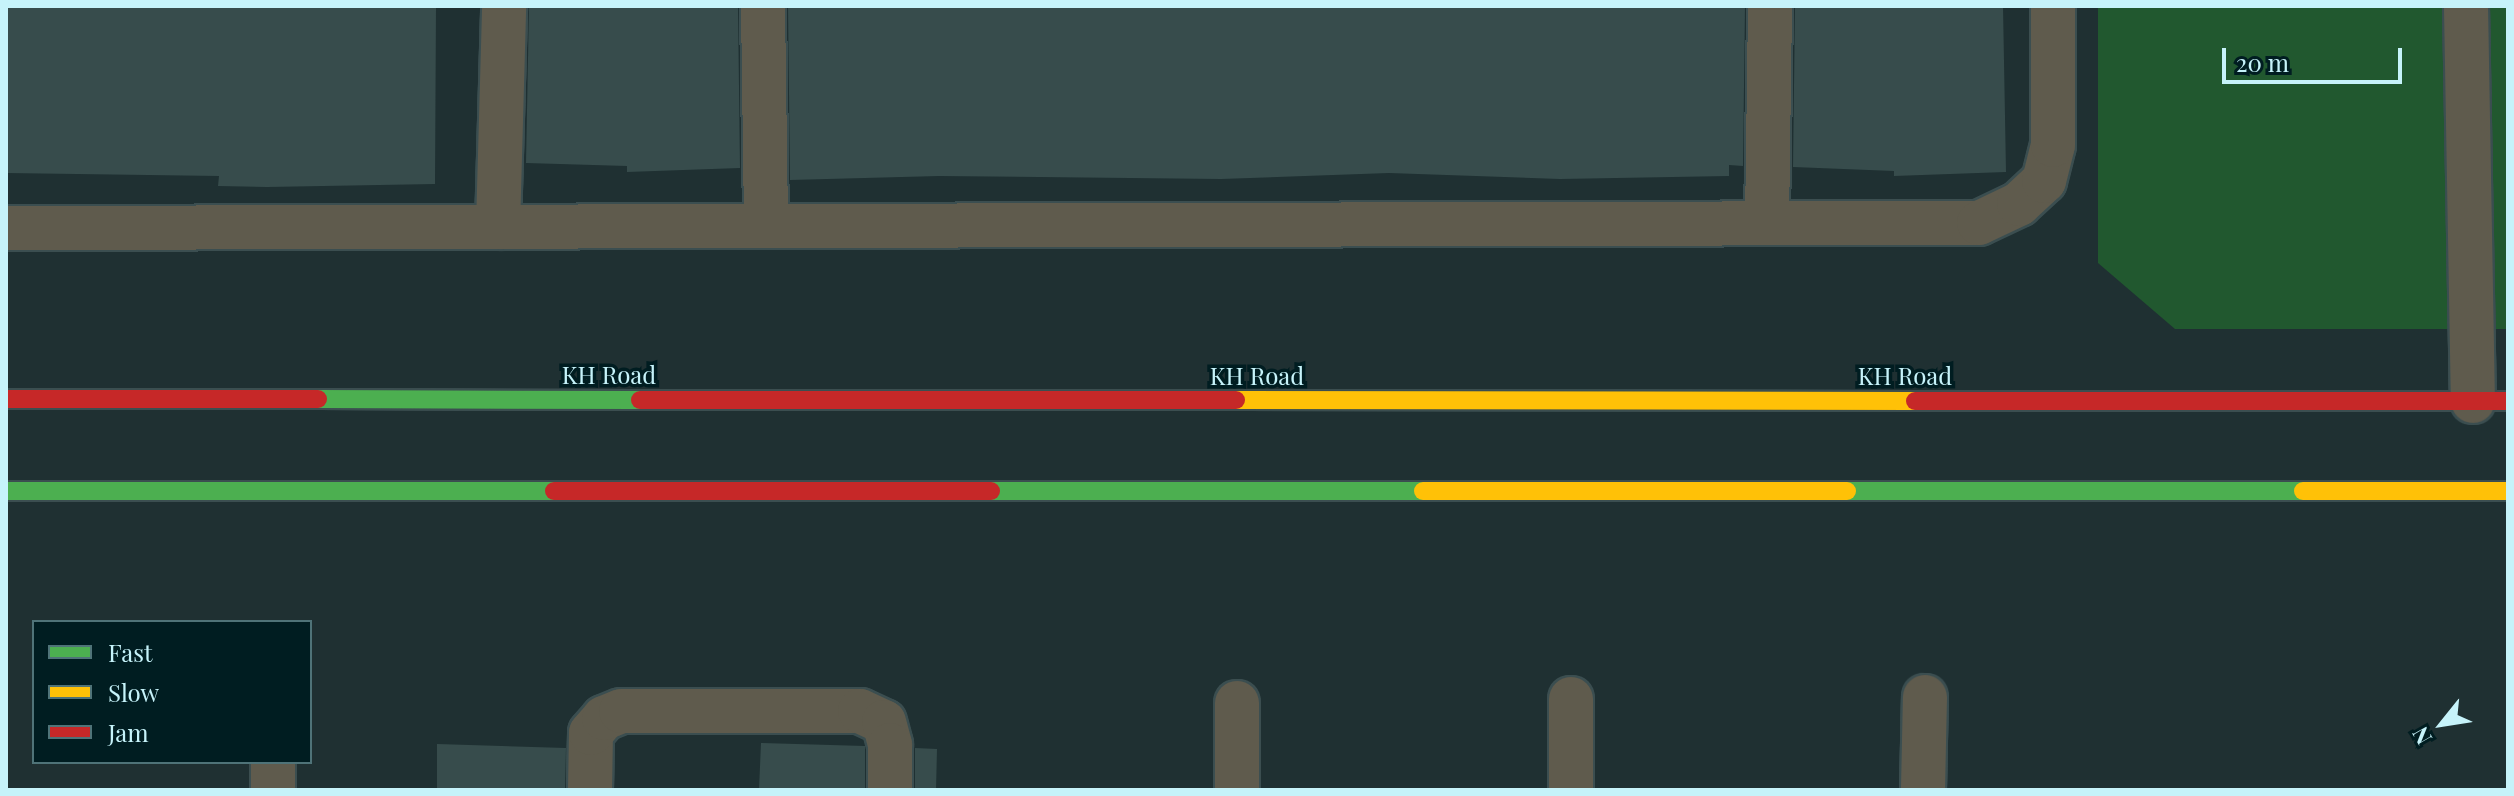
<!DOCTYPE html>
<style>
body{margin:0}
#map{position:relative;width:2514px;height:796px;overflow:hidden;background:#1f3032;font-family:"Playfair Display",serif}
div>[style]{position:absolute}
.green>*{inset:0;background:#21582f}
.building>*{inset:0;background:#374c4c}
.roads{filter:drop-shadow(2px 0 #3b4e50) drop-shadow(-2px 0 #3b4e50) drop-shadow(0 2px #3b4e50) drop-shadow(0 -2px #3b4e50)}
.street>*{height:44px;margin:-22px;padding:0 22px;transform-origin:22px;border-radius:22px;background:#5f5b4d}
.fast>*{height:18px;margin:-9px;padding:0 9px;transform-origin:9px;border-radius:9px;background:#4caf50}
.slow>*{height:18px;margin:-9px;padding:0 9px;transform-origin:9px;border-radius:9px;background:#ffc107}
.jam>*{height:18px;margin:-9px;padding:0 9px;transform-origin:9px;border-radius:9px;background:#c62828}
span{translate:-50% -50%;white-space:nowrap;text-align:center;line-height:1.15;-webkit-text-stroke:7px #001d21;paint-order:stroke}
.street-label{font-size:24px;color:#c6f3fa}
.frame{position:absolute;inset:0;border:8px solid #c6f3fa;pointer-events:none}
.legend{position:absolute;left:32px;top:620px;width:280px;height:144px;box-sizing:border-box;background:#001d21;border:2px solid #4f7378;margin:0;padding:10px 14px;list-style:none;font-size:24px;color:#c6f3fa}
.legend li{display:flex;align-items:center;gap:16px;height:40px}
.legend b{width:40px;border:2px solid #4f7378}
.north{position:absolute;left:2402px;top:684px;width:80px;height:80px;-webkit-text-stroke:6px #001d21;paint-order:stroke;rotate:240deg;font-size:22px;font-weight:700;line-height:32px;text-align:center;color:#c6f3fa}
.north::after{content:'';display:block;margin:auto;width:28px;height:36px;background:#c6f3fa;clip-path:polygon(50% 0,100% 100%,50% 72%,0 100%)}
.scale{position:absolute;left:2222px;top:48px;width:180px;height:36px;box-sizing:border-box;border:4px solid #c6f3fa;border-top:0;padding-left:10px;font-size:24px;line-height:28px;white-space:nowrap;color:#c6f3fa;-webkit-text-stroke:6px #001d21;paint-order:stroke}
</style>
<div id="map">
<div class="green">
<i style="clip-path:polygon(2098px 6px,2508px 6px,2508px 329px,2175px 329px,2098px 263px)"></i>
</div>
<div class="building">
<i style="clip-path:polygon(6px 6px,436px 6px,435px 184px,267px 187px,218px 186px,219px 176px,6px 173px)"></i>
<i style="clip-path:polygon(529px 6px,738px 6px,740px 168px,627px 172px,627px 166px,526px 163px)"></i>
<i style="clip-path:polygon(788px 6px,1745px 6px,1743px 166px,1729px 165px,1729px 176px,1560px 179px,1389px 173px,1221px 179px,939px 176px,790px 180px)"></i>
<i style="clip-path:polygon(1795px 6px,2003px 6px,2006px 172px,1894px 176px,1894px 171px,1793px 167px)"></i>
<i style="clip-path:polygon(761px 743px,865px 746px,865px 790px,759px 790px)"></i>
<i style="clip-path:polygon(437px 744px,566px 748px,565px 790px,437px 790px)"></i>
<i style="clip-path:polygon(915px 748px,937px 749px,936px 790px,915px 790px)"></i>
</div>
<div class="roads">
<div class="street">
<i style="left:763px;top:6px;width:220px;rotate:89.2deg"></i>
<i style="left:2466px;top:6px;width:395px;rotate:89deg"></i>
<i style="left:1767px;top:223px;width:217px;rotate:-89.2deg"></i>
<i style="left:498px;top:227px;width:221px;rotate:-88.4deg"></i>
<i style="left:6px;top:228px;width:1973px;rotate:-0.15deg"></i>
<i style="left:1979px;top:223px;width:44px;rotate:-25.4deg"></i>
<i style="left:2019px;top:204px;width:34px;rotate:-43deg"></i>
<i style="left:2044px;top:181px;width:37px;rotate:-76deg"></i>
<i style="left:2053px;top:145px;width:139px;rotate:-90deg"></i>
<i style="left:1237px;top:703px;width:87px;rotate:90deg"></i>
<i style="left:273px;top:762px;width:28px;rotate:90deg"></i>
<i style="left:590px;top:790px;width:57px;rotate:-89deg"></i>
<i style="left:591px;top:733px;width:20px;rotate:-49deg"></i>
<i style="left:604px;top:718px;width:18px;rotate:-22deg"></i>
<i style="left:621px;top:711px;width:239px"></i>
<i style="left:860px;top:711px;width:26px;rotate:25deg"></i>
<i style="left:884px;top:722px;width:24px;rotate:75deg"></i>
<i style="left:890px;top:745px;width:45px;rotate:90deg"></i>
<i style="left:1571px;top:790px;width:91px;rotate:-90deg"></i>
<i style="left:1923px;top:790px;width:93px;rotate:-88.8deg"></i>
</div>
<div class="fast">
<i style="left:318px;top:399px;width:322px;rotate:0.2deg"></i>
<i style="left:6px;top:491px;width:548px"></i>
<i style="left:991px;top:491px;width:432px"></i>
<i style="left:1847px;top:491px;width:456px"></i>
</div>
<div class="slow">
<i style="left:1236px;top:400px;width:679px;rotate:0.08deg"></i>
<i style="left:1423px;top:491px;width:424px"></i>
<i style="left:2303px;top:491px;width:205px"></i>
</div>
<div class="jam">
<i style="left:6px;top:399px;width:312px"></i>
<i style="left:640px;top:400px;width:596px"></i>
<i style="left:1915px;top:401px;width:593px"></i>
<i style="left:554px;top:491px;width:437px"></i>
</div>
</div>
<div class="street-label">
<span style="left:609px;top:375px">KH Road</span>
<span style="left:1257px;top:376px">KH Road</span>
<span style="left:1905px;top:376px">KH Road</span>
</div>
<div class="frame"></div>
<ul class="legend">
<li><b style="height:10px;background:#4caf50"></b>Fast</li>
<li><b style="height:10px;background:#ffc107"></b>Slow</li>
<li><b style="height:10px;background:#c62828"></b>Jam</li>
</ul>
<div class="north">N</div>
<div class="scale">20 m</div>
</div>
